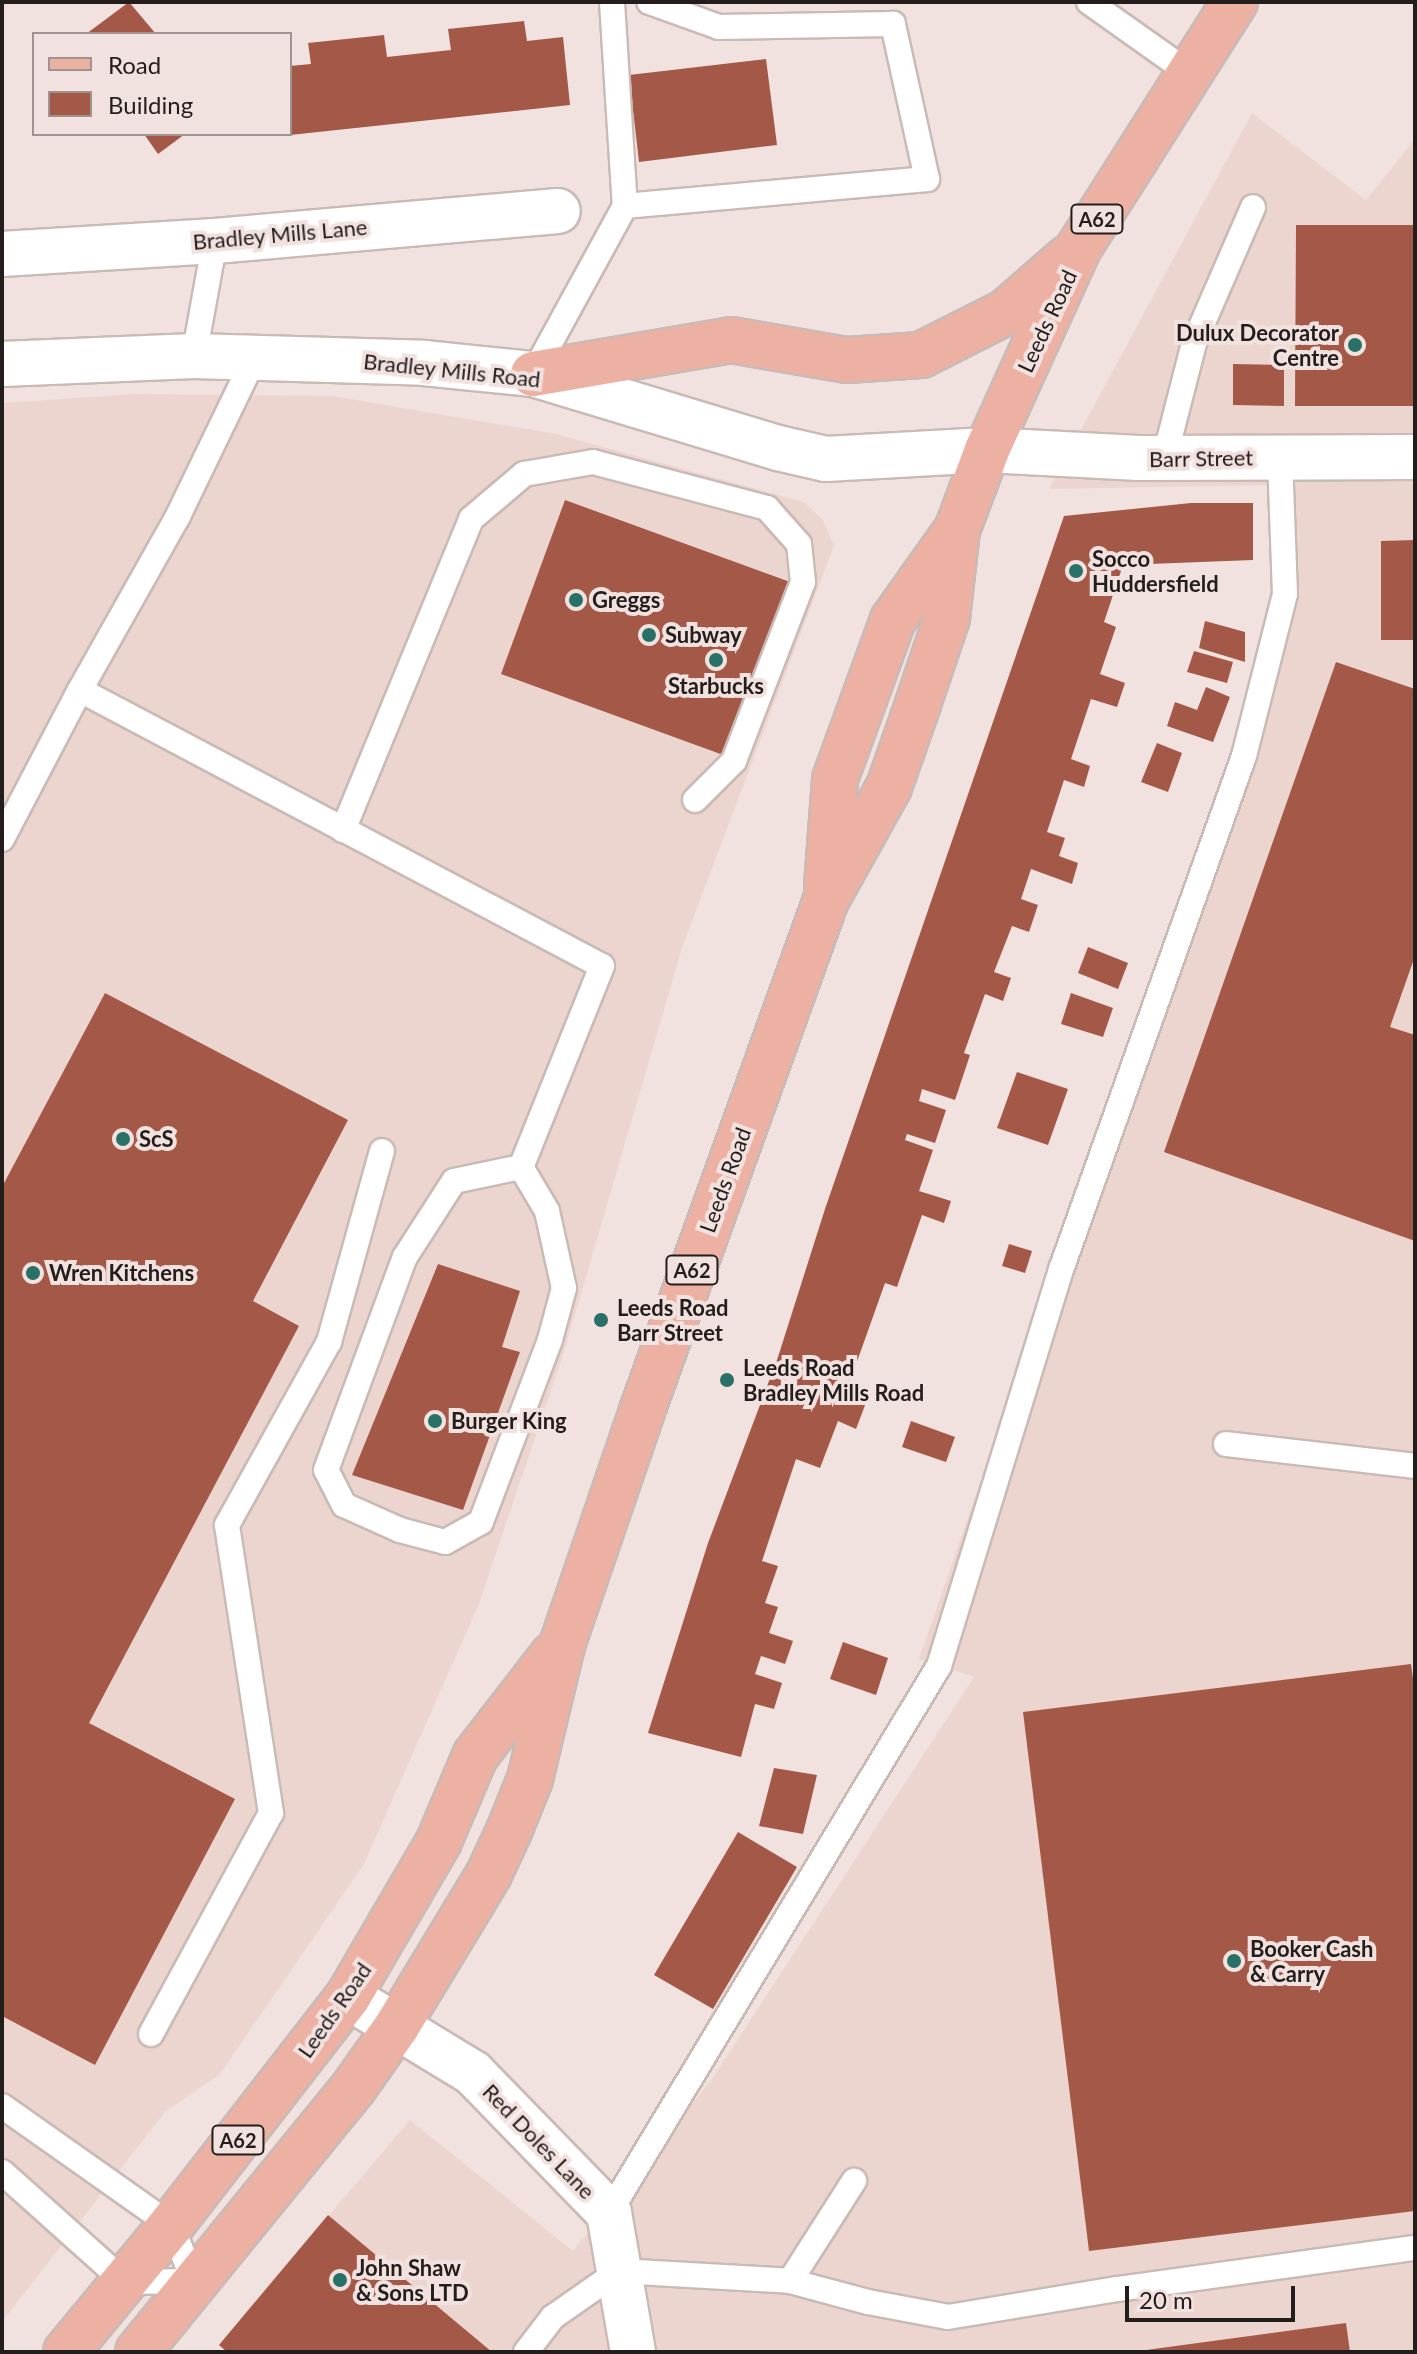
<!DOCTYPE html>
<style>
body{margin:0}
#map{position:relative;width:1417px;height:2354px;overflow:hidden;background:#f2e2df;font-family:Lato,sans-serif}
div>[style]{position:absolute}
.built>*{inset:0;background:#edd5cf}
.building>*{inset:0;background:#a45848}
.roads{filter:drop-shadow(2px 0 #c9bab6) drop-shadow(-2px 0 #c9bab6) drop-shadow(0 2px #c9bab6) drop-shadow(0 -2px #c9bab6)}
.lane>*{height:24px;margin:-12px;padding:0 12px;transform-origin:12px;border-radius:12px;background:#fff}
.street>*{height:44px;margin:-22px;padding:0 22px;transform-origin:22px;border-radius:22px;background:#fff}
.primary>*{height:44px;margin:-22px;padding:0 22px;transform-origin:22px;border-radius:22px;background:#edb1a4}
.dots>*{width:22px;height:22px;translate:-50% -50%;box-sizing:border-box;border:4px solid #f2e2df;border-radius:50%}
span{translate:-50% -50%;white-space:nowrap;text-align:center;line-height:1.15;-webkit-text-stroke:8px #f2e2df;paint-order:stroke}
.shield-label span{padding:2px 6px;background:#f2e2df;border:2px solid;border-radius:6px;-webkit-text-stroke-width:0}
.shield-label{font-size:20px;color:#231d1c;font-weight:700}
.street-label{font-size:22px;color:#231d1c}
.poi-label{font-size:22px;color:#231d1c;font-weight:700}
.right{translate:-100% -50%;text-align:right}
.left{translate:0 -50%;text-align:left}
.frame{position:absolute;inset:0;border:4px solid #231d1c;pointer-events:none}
.legend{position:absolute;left:32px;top:32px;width:260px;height:104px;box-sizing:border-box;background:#f2e2df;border:2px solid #9f9391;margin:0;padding:10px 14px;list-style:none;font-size:24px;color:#231d1c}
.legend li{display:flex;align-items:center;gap:16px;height:40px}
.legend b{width:40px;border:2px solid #9f9391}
.scale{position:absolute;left:1125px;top:2286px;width:170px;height:36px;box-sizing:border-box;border:4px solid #231d1c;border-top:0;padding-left:10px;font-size:24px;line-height:28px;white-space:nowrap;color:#231d1c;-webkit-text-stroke:6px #f2e2df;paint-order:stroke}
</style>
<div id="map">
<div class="built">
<i style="clip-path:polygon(1252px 113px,1366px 200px,1415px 139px,1415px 2352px,227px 2352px,219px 2345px,410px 2120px,573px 2251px,710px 2082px,974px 1677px,919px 1659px,1233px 752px,1273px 605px,1278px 485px,1049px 489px)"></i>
<i style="clip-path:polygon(135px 394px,333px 396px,556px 434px,804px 502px,823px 520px,834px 546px,682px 948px,564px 1352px,479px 1604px,364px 1864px,220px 2074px,165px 2112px,2px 2322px,2px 403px)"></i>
</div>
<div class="building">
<i style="clip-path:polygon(129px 2px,156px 34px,86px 34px)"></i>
<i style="clip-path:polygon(524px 21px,527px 41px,563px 37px,570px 105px,290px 135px,290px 66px,311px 64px,308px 43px,384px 35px,387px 57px,451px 50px,448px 29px)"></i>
<i style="clip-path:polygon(766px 59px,777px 145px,639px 162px,629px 75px)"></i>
<i style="clip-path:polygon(144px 134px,185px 134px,158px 154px)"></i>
<i style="clip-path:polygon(1296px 225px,1415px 225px,1415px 406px,1295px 406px)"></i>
<i style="clip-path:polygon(1233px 364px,1284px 365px,1284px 406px,1233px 405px)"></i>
<i style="clip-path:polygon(565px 500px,790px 582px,726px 756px,501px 674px)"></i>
<i style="clip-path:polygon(1191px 503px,1253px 503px,1253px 560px,1123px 565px,1104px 622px,1116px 627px,1100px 674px,1125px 683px,1117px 707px,1091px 699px,1071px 759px,1090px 766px,1084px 787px,1064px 780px,1047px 832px,1065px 838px,1059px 856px,1078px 863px,1072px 884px,1031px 869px,1021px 899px,1038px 905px,1029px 932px,1012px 926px,994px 972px,1011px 978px,1003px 1001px,985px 994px,964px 1053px,970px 1055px,955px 1100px,922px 1089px,919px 1101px,946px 1110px,935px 1143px,907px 1134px,905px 1140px,933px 1150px,919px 1191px,951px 1201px,944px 1223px,922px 1215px,897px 1287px,885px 1283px,849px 1384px,870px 1392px,856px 1429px,838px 1421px,820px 1468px,796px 1459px,762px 1561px,778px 1566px,765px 1603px,778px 1607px,769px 1633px,793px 1641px,785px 1664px,761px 1656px,755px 1674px,782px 1683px,774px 1709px,755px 1704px,741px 1757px,648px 1733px,708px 1543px,778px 1357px,825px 1209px,1064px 516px)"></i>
<i style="clip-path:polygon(1415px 540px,1415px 640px,1381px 640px,1381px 541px)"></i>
<i style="clip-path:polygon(1205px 621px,1245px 632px,1245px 662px,1199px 648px)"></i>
<i style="clip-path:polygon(1194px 651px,1233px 662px,1227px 683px,1187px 672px)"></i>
<i style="clip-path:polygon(1336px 662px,1415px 689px,1415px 956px,1390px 1027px,1415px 1035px,1415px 1241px,1164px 1152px)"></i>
<i style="clip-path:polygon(1206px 687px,1230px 697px,1213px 742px,1167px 726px,1175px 702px,1197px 710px)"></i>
<i style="clip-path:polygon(1157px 743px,1182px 753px,1168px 792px,1141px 782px)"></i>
<i style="clip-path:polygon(1088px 947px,1128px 963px,1118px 989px,1078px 973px)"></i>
<i style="clip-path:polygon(105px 993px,348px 1120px,253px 1301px,299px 1326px,89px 1723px,235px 1799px,95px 2065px,2px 2016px,2px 1187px)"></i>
<i style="clip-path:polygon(1071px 993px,1113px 1008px,1103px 1037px,1061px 1024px)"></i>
<i style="clip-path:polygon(1017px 1072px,1068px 1089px,1048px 1145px,997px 1128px)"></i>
<i style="clip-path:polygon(1009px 1244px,1032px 1251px,1025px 1273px,1002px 1266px)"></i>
<i style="clip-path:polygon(438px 1264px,520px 1291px,502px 1347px,520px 1352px,463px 1510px,352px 1475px)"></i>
<i style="clip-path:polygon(911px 1421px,955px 1437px,946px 1462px,902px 1447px)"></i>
<i style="clip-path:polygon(843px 1642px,888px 1658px,876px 1695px,830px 1679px)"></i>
<i style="clip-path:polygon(1411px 1664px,1415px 1693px,1415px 2211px,1089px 2251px,1023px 1712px)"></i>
<i style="clip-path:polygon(774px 1768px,817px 1775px,803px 1834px,759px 1826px)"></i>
<i style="clip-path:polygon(738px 1832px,797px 1867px,713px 2009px,654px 1975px)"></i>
<i style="clip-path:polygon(328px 2215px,492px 2352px,227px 2352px,219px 2345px)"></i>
<i style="clip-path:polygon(1346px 2323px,1350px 2352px,1146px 2352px,1146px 2350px)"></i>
</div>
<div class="roads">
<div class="lane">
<i style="left:612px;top:2px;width:204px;rotate:86.4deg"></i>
<i style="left:1089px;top:2px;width:121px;rotate:35.3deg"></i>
<i style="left:194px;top:356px;width:117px;rotate:-79.7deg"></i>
<i style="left:533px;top:374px;width:192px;rotate:-61.3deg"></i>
<i style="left:625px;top:206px;width:303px;rotate:-5.1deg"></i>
<i style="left:927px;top:179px;width:159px;rotate:-102.4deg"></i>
<i style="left:893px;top:24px;width:174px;rotate:179deg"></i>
<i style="left:719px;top:27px;width:74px;rotate:-160.3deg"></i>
<i style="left:1165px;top:456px;width:117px;rotate:-75.6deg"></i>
<i style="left:1194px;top:343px;width:148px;rotate:-66.5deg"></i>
<i style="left:80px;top:690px;width:590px;rotate:27.87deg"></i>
<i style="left:602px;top:966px;width:217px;rotate:111.9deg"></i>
<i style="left:343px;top:830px;width:336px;rotate:-67.6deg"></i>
<i style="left:471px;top:519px;width:70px;rotate:-40.3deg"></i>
<i style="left:524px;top:474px;width:70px;rotate:-9.9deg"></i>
<i style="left:593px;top:462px;width:180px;rotate:14.8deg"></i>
<i style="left:767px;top:508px;width:48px;rotate:48.4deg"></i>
<i style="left:799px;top:544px;width:38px;rotate:84deg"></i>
<i style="left:803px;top:582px;width:192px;rotate:111.1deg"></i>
<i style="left:734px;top:761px;width:55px;rotate:135deg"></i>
<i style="left:2px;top:839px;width:168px;rotate:-62.4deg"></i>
<i style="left:80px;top:690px;width:200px;rotate:-60.6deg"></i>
<i style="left:178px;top:516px;width:177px;rotate:-64.2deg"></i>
<i style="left:521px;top:1167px;width:51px;rotate:59.4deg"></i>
<i style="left:547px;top:1211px;width:79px;rotate:77.6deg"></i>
<i style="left:564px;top:1288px;width:54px;rotate:105.1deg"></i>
<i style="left:550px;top:1340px;width:195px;rotate:110.8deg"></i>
<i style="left:481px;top:1522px;width:41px;rotate:150.9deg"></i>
<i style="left:445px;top:1542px;width:47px;rotate:-165.1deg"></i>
<i style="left:400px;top:1530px;width:61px;rotate:-155.9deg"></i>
<i style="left:344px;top:1505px;width:39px;rotate:-117deg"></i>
<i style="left:326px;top:1470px;width:227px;rotate:-69.7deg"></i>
<i style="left:405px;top:1257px;width:90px;rotate:-57.2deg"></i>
<i style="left:454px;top:1181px;width:68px;rotate:-11.8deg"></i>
<i style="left:1226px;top:1444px;width:190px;rotate:6.6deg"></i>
<i style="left:151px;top:2034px;width:251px;rotate:-61.5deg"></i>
<i style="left:271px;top:1813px;width:291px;rotate:-98.7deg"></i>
<i style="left:227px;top:1525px;width:210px;rotate:-60.9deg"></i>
<i style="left:329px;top:1342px;width:198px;rotate:-74.5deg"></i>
<i style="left:2px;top:2106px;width:207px;rotate:35.2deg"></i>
<i style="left:171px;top:2225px;width:61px;rotate:67.7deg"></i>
<i style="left:194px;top:2281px;width:69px;rotate:179.2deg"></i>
<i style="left:125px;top:2282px;width:165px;rotate:-138.2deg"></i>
<i style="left:609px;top:2213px;width:639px;rotate:-58.9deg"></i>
<i style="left:939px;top:1666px;width:418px;rotate:-72.9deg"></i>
<i style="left:1062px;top:1267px;width:542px;rotate:-70.4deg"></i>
<i style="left:1244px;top:756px;width:167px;rotate:-75.8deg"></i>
<i style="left:1285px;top:594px;width:137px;rotate:-92.1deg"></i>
<i style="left:790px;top:2281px;width:119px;rotate:-57.4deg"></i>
<i style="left:526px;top:2352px;width:44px;rotate:-52.4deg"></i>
<i style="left:553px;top:2317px;width:80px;rotate:-34.9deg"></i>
<i style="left:619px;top:2271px;width:171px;rotate:3.3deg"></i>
<i style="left:790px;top:2281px;width:81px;rotate:15.1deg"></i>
<i style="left:868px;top:2302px;width:81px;rotate:10.6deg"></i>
<i style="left:948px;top:2317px;width:172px;rotate:-9.4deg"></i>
<i style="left:1118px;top:2289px;width:300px;rotate:-7.9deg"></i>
</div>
<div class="street">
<i style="left:2px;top:254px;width:213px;rotate:-3.5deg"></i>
<i style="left:215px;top:241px;width:344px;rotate:-5deg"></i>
<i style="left:2px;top:364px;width:192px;rotate:-2.4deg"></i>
<i style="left:194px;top:356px;width:230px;rotate:1.7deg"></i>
<i style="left:424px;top:363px;width:110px;rotate:5.8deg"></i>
<i style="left:533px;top:374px;width:256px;rotate:16.8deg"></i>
<i style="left:778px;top:448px;width:49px;rotate:12.9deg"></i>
<i style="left:826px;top:459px;width:161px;rotate:-3.2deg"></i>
<i style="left:987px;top:450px;width:152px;rotate:3deg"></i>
<i style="left:1139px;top:458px;width:276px;rotate:-0.2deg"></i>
<i style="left:348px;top:1997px;width:146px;rotate:31.3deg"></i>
<i style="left:473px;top:2073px;width:195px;rotate:45.8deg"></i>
<i style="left:609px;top:2213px;width:141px;rotate:80.2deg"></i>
</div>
<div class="primary">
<i style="left:533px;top:374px;width:201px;rotate:-9.7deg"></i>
<i style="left:731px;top:340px;width:118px;rotate:9.8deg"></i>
<i style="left:847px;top:360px;width:74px;rotate:-3.9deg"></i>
<i style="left:921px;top:355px;width:95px;rotate:-26.8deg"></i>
<i style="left:1006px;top:312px;width:82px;rotate:-41.1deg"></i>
<i style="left:827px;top:886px;width:107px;rotate:-85.7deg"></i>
<i style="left:835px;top:779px;width:169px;rotate:-70deg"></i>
<i style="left:893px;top:620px;width:110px;rotate:-54.6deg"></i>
<i style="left:957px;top:530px;width:85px;rotate:-69.4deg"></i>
<i style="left:987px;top:450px;width:221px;rotate:-65.6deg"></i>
<i style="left:1078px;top:249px;width:293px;rotate:-57.6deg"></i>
<i style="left:66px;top:2352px;width:165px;rotate:-50.4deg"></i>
<i style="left:171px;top:2225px;width:289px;rotate:-52.2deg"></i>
<i style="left:348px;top:1997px;width:181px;rotate:-59.7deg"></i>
<i style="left:439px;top:1841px;width:92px;rotate:-67deg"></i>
<i style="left:475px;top:1756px;width:128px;rotate:-52.3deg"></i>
<i style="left:138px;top:2352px;width:342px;rotate:-50.8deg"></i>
<i style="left:354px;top:2087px;width:75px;rotate:-54.8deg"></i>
<i style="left:397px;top:2026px;width:178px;rotate:-58.8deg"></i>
<i style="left:489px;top:1874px;width:47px;rotate:-65.1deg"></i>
<i style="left:509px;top:1831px;width:56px;rotate:-68deg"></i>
<i style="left:530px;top:1779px;width:141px;rotate:-76.5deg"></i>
<i style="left:563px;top:1642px;width:244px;rotate:-71.1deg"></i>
<i style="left:642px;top:1411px;width:543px;rotate:-70.2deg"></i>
<i style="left:826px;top:900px;width:129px;rotate:-60.9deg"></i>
<i style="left:889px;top:787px;width:88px;rotate:-70.7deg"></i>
<i style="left:918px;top:704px;width:91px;rotate:-71.4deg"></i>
<i style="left:947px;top:618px;width:89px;rotate:-83.5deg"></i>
</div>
</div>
<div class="dots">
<i style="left:1355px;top:345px;background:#297066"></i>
<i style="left:1076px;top:571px;background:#297066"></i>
<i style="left:576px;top:600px;background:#297066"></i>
<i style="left:649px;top:635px;background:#297066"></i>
<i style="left:716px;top:660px;background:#297066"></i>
<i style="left:123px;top:1139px;background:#297066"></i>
<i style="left:33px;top:1273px;background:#297066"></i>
<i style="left:601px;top:1320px;background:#297066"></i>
<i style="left:727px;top:1380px;background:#297066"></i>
<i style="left:435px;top:1421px;background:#297066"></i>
<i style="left:1234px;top:1961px;background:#297066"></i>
<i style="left:340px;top:2280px;background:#297066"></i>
</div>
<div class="shield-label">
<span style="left:1097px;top:219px">A62</span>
<span style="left:692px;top:1270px">A62</span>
<span style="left:238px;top:2140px">A62</span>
</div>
<div class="street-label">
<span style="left:280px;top:234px;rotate:-5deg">Bradley Mills Lane</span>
<span style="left:1047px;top:321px;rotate:-65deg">Leeds Road</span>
<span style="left:452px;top:370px;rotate:6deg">Bradley Mills Road</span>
<span style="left:1201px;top:458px;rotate:-1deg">Barr Street</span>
<span style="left:725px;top:1180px;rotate:-70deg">Leeds Road</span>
<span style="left:334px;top:2010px;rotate:-55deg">Leeds Road</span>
<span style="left:539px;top:2141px;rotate:46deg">Red Doles Lane</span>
</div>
<div class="poi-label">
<span class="right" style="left:1339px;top:345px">Dulux Decorator<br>Centre</span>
<span class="left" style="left:1092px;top:571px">Socco<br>Huddersfield</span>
<span class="left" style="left:592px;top:600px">Greggs</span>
<span class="left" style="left:665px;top:635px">Subway</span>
<span style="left:716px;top:686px">Starbucks</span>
<span class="left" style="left:139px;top:1139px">ScS</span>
<span class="left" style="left:49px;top:1273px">Wren Kitchens</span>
<span class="left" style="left:617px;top:1320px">Leeds Road<br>Barr Street</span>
<span class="left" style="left:743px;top:1380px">Leeds Road<br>Bradley Mills Road</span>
<span class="left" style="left:451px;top:1421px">Burger King</span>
<span class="left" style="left:1250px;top:1961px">Booker Cash<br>&amp; Carry</span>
<span class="left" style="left:356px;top:2280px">John Shaw<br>&amp; Sons LTD</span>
</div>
<div class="frame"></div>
<ul class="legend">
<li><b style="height:10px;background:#edb1a4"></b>Road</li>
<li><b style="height:22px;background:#a45848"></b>Building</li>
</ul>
<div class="scale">20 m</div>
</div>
